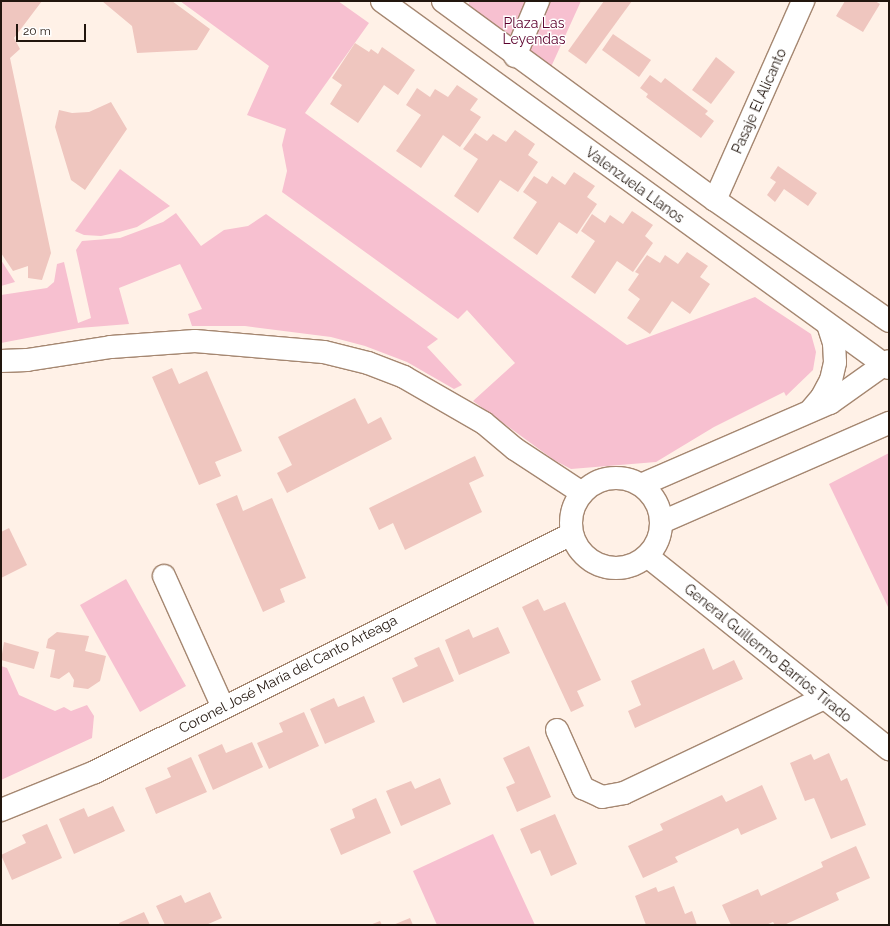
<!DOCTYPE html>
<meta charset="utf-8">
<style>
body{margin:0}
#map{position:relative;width:890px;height:926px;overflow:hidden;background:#fff1e7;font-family:Raleway,sans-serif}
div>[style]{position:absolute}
.green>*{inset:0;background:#f7c0d0}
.building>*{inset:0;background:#efc6bf}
.roads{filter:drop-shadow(1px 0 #a58771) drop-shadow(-1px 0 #a58771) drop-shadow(0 1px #a58771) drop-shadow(0 -1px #a58771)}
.minor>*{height:22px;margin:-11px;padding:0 11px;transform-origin:11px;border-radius:11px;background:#fff}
.minor>.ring{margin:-11px;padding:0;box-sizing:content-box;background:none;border:22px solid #fff;border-radius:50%}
.major>*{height:22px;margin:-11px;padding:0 11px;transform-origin:11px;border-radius:11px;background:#fff}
span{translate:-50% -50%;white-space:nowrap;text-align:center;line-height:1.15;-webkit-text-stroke:3px #fff;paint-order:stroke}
.park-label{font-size:14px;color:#5c002d}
.street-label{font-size:14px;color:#22160e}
.frame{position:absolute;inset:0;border:2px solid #22160e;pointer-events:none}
.scale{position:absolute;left:16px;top:24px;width:70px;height:18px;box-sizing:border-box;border:2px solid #22160e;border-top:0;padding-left:5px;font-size:12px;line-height:14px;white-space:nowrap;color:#22160e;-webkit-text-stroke:3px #fff;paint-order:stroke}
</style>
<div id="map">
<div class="green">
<i style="clip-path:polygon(180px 1px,338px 1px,369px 23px,305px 113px,627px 345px,755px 297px,811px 334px,816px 352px,813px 370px,786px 396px,784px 392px,714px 427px,656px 462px,571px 469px,554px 460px,473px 401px,515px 363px,467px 310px,458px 319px,282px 192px,287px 171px,282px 145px,286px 129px,247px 115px,269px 66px)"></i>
<i style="clip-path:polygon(470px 1px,581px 1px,546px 78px,463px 17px)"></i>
<i style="clip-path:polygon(120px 169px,170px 206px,137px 227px,119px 232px,101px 236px,84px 235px,75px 231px)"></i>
<i style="clip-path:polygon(176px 213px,201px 246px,224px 230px,248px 226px,266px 214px,438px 339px,427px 347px,462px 385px,454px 389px,407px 362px,365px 346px,331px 337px,245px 326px,192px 326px,188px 314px,202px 309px,180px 264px,119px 288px,129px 324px,79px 328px,1px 343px,1px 295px,47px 288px,54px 282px,57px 264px,64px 262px,78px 323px,91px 318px,76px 250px,82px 241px,120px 238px,163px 222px)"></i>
<i style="clip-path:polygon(1px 260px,15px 282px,1px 286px)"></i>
<i style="clip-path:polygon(889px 453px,889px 609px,829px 484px)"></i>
<i style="clip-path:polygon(126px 579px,186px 686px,140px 712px,80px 605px)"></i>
<i style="clip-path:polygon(1px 666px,7px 668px,19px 695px,55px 711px,64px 707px,71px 711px,87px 705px,94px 716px,92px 738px,1px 780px)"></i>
<i style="clip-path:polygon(493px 834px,535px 925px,437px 925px,413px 871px)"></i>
</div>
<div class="building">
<i style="clip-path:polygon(1px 1px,42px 1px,14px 38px,20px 49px,10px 58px,51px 253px,42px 280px,28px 278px,28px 266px,13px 271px,1px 253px)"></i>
<i style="clip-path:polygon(102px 1px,172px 1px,210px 29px,197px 50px,137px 53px,132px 26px)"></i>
<i style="clip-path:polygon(604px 1px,632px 1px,586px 64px,568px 51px)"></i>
<i style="clip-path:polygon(845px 1px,875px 1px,880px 4px,863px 32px,836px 16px)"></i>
<i style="clip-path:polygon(613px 34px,651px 60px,639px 77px,602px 50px)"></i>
<i style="clip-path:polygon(355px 43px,369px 52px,371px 49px,378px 54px,382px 47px,415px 70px,398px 95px,384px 85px,358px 123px,330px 104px,342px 85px,332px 78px)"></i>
<i style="clip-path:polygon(716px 57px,735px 72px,711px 104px,692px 90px)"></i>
<i style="clip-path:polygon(650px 75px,661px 83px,665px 78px,708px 111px,705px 114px,714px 121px,701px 138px,646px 97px,648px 94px,640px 88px)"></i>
<i style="clip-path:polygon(457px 85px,478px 99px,470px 110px,481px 117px,460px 147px,443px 135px,421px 168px,396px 151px,421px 115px,406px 105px,417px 88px,430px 97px,435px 89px,448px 97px)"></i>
<i style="clip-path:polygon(111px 102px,127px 129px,85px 190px,71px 180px,55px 127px,59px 110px,72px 113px,89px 112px)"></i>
<i style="clip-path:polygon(515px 130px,535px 144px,528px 155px,538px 162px,518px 192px,500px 180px,478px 213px,454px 196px,478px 159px,463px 149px,475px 133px,487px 141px,493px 134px,506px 142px)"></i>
<i style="clip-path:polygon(778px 166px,817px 193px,808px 206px,784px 189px,775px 202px,767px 195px,776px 182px,770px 178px)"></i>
<i style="clip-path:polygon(574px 172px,595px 186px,587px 197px,597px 204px,577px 234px,559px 222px,537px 255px,513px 238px,537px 202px,523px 192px,534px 176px,547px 184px,552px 176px,565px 185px)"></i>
<i style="clip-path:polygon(632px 211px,653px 225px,645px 236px,653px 243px,633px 272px,617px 261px,595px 294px,571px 277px,595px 241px,581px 231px,592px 214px,605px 223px,610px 215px,623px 224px)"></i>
<i style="clip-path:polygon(687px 252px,708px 266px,700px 277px,710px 284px,690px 314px,672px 301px,650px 334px,627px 318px,640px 299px,628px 290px,639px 274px,635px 272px,647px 255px,660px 263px,665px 255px,678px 264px)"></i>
<i style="clip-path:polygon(172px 368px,179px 384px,207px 371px,242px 451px,215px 462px,221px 476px,199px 485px,152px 377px)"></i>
<i style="clip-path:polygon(355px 398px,368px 424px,381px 417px,392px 439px,287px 493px,277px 473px,292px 465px,278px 437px)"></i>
<i style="clip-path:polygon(475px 456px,484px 476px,469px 483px,482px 512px,405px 550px,393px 523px,379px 530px,369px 508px)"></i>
<i style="clip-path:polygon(237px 495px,243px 511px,272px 498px,306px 578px,280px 589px,285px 602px,263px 612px,216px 504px)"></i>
<i style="clip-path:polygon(9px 528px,27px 565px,1px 578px,1px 532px)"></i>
<i style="clip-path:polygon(538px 599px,544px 611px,565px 602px,601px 680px,577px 691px,584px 706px,571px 712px,522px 607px)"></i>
<i style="clip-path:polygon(498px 627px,510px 653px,459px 675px,445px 640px,469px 629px,473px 638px)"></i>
<i style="clip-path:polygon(57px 632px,89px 636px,85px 651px,106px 656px,100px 681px,88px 689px,73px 687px,74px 680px,69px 672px,59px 679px,50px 677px,55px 650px,46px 648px,48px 639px)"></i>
<i style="clip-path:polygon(4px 642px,39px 652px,34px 669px,1px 660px)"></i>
<i style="clip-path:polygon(439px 647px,454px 681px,403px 703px,392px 678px,418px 666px,414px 658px)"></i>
<i style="clip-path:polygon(704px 648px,713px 670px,734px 660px,743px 679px,635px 728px,628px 711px,641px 705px,631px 681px)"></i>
<i style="clip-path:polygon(364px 696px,375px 722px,325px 744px,310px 709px,334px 698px,338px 707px)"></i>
<i style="clip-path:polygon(304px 712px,319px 746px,269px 769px,257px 743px,283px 732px,279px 723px)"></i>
<i style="clip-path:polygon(252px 742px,263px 767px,213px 790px,198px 755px,222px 744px,226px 753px)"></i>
<i style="clip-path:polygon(529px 746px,551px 797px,517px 812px,506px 787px,515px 783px,503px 758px)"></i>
<i style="clip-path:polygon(829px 753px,841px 781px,847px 778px,866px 825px,831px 839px,814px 798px,805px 801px,790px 763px,811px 754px,814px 760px)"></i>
<i style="clip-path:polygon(191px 757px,207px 792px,156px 814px,145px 788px,171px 777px,167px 768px)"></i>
<i style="clip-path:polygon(440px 778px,451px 804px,401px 826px,386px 791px,411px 781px,415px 789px)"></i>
<i style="clip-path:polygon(762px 785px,777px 819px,741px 835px,738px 828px,675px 857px,678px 862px,643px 878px,628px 846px,663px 830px,660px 824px,722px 795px,726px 802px)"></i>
<i style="clip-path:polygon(376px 798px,391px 833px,341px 855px,330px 829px,355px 818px,352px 809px)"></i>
<i style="clip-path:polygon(113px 806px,125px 831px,74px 854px,59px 819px,84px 808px,88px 817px)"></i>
<i style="clip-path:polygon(555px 814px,577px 864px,551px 876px,540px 850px,531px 854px,520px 829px)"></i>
<i style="clip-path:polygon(47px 824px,62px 858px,12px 880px,1px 855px,26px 843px,22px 835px)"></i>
<i style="clip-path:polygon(856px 846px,870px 878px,836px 893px,839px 900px,784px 925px,775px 925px,773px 922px,766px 925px,731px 925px,722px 905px,758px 889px,761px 896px,823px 867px,821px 862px)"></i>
<i style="clip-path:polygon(674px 886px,685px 914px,692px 911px,697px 925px,646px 925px,635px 896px,656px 887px,658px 892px)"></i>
<i style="clip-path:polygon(210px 892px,222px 918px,206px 925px,165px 925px,156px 906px,181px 895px,185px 903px)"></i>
<i style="clip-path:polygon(144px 912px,150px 925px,120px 925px,119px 923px)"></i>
<i style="clip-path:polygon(410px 918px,413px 925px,393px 925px)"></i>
<i style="clip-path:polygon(380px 921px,382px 925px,370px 925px)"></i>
</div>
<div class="roads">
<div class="minor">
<i style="left:515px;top:56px;width:60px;rotate:-67.3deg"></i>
<i style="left:715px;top:200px;width:218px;rotate:-66.1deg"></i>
<i style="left:1px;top:361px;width:26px;rotate:-2deg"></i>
<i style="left:27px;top:360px;width:85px;rotate:-8.8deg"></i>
<i style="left:111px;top:347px;width:84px;rotate:-4.1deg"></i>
<i style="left:195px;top:341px;width:129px;rotate:4.9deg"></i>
<i style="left:324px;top:352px;width:45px;rotate:14deg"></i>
<i style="left:368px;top:363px;width:39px;rotate:21deg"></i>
<i style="left:404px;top:377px;width:92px;rotate:29.9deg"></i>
<i style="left:484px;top:423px;width:40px;rotate:40deg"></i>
<i style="left:515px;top:449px;width:80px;rotate:33.3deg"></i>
<i style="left:811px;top:410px;width:17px;rotate:-50deg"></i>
<i style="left:822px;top:397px;width:19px;rotate:-62deg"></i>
<i style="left:831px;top:380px;width:18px;rotate:-77deg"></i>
<i style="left:835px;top:362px;width:19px;rotate:-93deg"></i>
<i style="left:834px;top:343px;width:19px;rotate:-108deg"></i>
<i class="ring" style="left:571px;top:478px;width:68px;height:68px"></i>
<i style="left:641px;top:485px;width:206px;rotate:-23.5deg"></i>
<i style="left:830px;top:403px;width:72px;rotate:-35.4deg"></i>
<i style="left:662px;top:522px;width:248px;rotate:-23.6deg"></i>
<i style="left:647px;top:556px;width:310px;rotate:38.6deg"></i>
<i style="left:164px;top:576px;width:144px;rotate:65.8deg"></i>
<i style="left:557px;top:730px;width:64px;rotate:65.9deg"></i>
<i style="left:583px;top:788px;width:21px;rotate:25deg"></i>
<i style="left:602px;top:797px;width:22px;rotate:-10deg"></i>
<i style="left:624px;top:793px;width:221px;rotate:-25.4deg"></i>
<i style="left:1px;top:810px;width:101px;rotate:-22deg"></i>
<i style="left:95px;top:772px;width:533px;rotate:-26.52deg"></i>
</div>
<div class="major">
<i style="left:382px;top:1px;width:626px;rotate:35.9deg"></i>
<i style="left:443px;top:1px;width:337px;rotate:36.2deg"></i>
<i style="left:715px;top:200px;width:212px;rotate:34.8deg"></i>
</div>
</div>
<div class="park-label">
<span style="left:534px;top:31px">Plaza Las<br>Leyendas</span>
</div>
<div class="street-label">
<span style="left:759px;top:101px;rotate:-66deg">Pasaje El Alicanto</span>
<span style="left:635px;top:185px;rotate:36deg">Valenzuela Llanos</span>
<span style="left:768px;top:653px;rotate:39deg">General Guillermo Barrios Tirado</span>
<span style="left:288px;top:674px;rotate:-27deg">Coronel José María del Canto Arteaga</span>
</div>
<div class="frame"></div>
<div class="scale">20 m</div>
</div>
